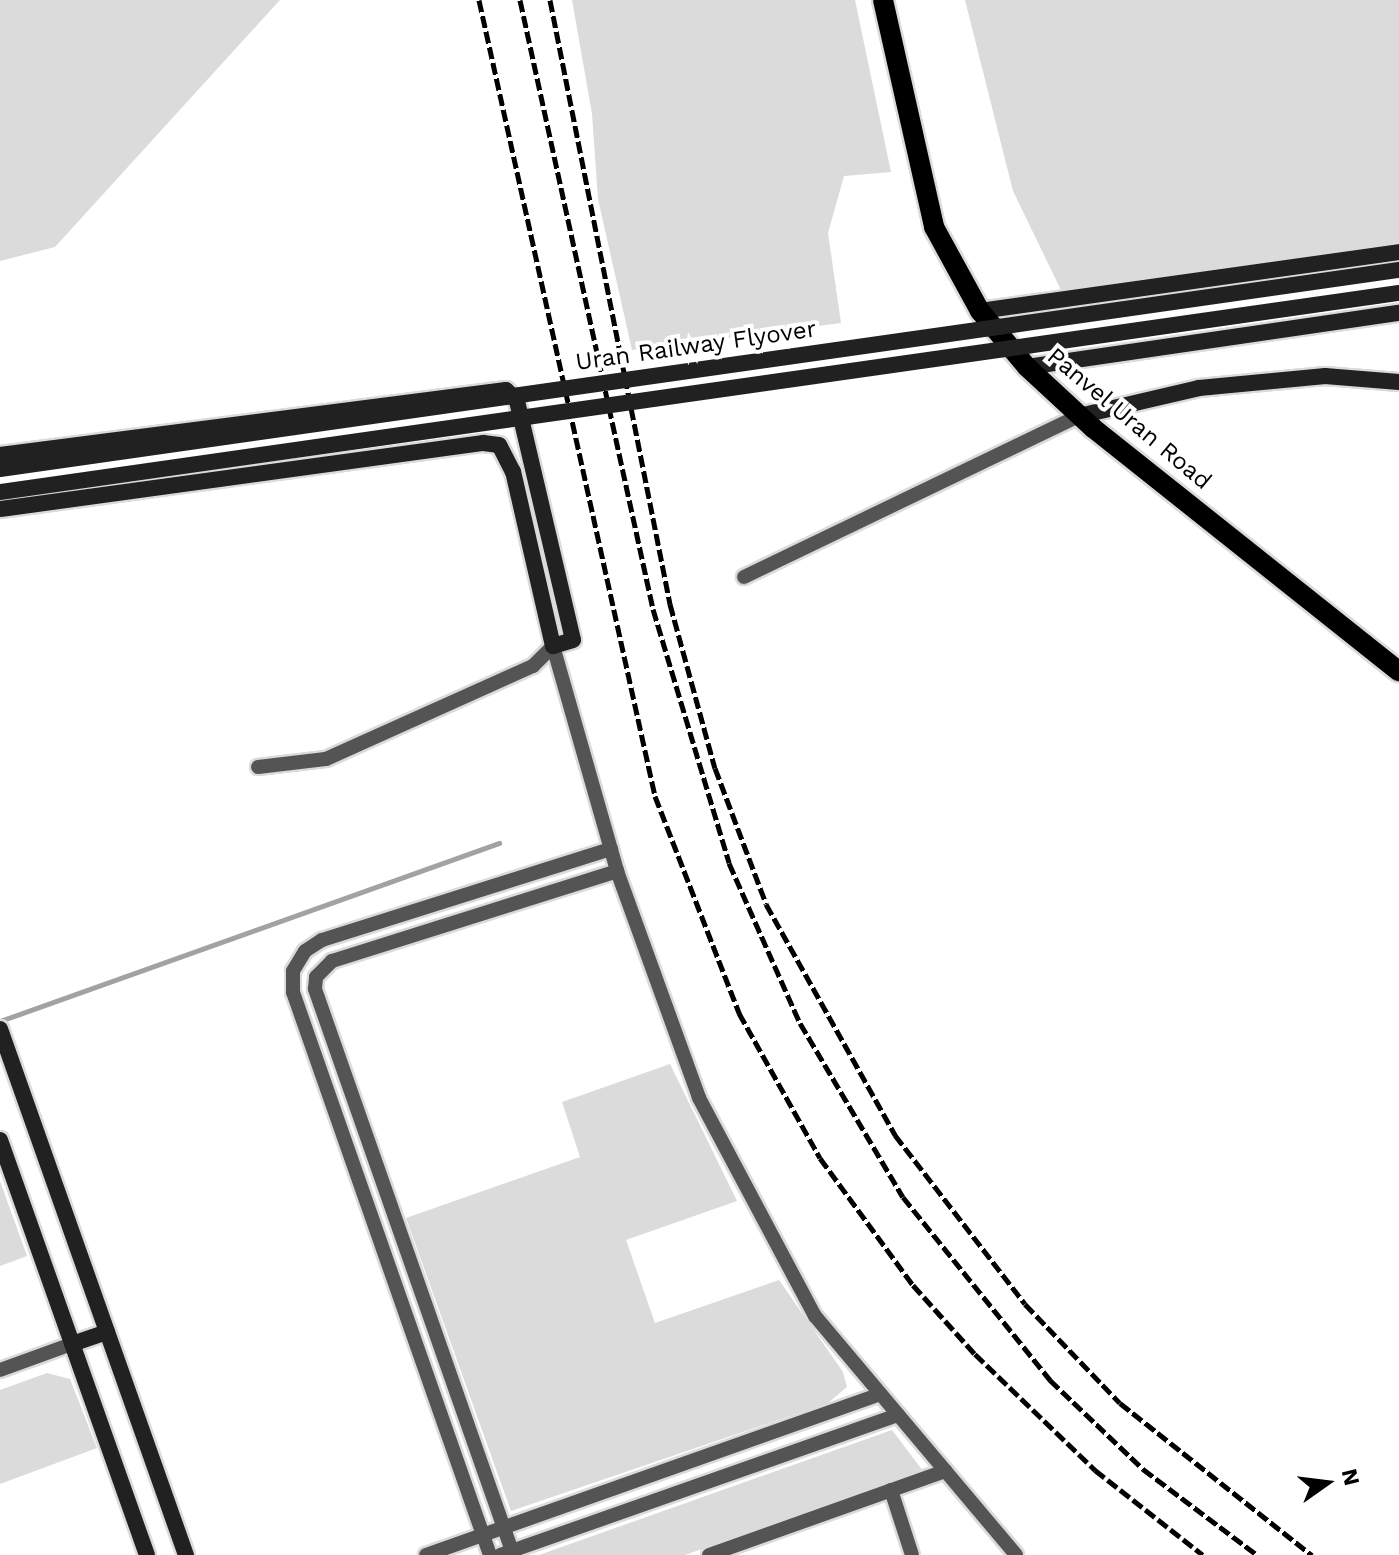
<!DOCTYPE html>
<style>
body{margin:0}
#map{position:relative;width:1399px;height:1555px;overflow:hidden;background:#fff;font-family:"Work Sans",sans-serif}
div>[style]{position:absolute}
.green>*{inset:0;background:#dbdbdb}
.stream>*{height:5px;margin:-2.5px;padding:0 2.5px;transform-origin:2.5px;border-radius:2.5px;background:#a2a2a2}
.roads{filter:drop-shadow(2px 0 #dbdbdb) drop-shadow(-2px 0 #dbdbdb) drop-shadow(0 2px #dbdbdb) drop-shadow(0 -2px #dbdbdb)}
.street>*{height:14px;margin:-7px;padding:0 7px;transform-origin:7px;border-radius:7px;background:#545454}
.secondary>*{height:16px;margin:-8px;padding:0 8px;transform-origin:8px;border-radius:8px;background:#212121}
.primary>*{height:20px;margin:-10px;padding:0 10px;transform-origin:10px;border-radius:10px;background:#000}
.rail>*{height:5px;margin-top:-2.5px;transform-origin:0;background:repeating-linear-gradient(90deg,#000 0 12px,transparent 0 16px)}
.secondary-bridge>*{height:16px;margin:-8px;padding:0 8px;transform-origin:8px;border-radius:8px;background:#212121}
span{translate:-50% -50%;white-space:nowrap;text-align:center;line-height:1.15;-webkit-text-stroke:8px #fff;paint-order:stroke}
.street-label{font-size:24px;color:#000}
.north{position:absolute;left:1287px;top:1443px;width:80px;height:80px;-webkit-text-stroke:6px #fff;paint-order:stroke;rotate:76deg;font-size:22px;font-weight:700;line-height:32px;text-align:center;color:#000}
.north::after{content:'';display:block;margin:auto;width:28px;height:36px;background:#000;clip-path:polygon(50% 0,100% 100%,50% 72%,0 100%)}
</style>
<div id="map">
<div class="green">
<i style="clip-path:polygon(0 0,280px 0,55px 247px,0 261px)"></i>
<i style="clip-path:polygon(572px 0,855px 0,891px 172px,844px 176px,828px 233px,841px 323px,632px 350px,598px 199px,592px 114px)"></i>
<i style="clip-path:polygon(965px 0,1399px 0,1399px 244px,1061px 290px,1013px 191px)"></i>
<i style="clip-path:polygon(670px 1064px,737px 1201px,626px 1240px,655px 1323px,779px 1280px,843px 1372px,847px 1387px,828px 1403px,511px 1511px,406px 1218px,580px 1157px,562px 1102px)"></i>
<i style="clip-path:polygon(0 1181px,27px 1256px,0 1266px)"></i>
<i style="clip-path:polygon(47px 1373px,70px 1379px,97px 1448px,0 1484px,0 1390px)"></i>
<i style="clip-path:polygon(892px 1430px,923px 1471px,685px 1555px,539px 1555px)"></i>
</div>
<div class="stream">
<i style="left:0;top:1021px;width:530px;rotate:-19.63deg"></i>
</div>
<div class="roads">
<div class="street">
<i style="left:744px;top:577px;width:372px;rotate:-25.7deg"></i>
<i style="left:258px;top:767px;width:68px;rotate:-6.7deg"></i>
<i style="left:326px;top:759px;width:227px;rotate:-24.2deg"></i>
<i style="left:533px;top:666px;width:28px;rotate:-45deg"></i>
<i style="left:553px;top:646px;width:234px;rotate:74.1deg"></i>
<i style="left:617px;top:871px;width:241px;rotate:70.1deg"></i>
<i style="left:699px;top:1098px;width:247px;rotate:62deg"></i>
<i style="left:815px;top:1316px;width:312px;rotate:49.9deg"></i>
<i style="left:0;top:1370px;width:77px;rotate:-19.9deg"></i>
<i style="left:891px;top:1490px;width:68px;rotate:72.1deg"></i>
<i style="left:512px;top:1551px;width:596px;rotate:-109.32deg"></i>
<i style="left:315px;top:989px;width:12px;rotate:-85deg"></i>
<i style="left:316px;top:977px;width:23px;rotate:-45deg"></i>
<i style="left:332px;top:961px;width:299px;rotate:-17.5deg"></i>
<i style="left:426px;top:1555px;width:482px;rotate:-19.5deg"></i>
<i style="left:490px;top:1555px;width:596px;rotate:-109.29deg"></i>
<i style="left:293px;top:992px;width:21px;rotate:-90deg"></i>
<i style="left:293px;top:971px;width:23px;rotate:-59deg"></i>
<i style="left:305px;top:951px;width:20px;rotate:-33deg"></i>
<i style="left:322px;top:940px;width:303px;rotate:-17.5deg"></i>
<i style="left:500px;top:1555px;width:422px;rotate:-19.4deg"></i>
<i style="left:709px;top:1555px;width:251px;rotate:-19.6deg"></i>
</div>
<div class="secondary">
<i style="left:980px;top:311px;width:423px;rotate:-8deg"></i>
<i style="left:1027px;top:367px;width:376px;rotate:-8.3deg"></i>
<i style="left:1079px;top:416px;width:123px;rotate:-13.1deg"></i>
<i style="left:1199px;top:388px;width:127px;rotate:-5.4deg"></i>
<i style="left:1325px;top:376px;width:74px;rotate:4.6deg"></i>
<i style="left:0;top:455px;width:510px;rotate:-7.32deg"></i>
<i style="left:506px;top:390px;width:16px;rotate:45deg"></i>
<i style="left:517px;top:401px;width:245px;rotate:76.8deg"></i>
<i style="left:573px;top:640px;width:21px;rotate:163deg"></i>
<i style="left:553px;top:646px;width:179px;rotate:-102.9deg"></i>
<i style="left:513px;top:472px;width:30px;rotate:-117deg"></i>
<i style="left:499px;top:445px;width:16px;rotate:-173deg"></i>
<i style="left:483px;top:443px;width:487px;rotate:172.2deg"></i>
<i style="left:0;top:1029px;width:558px;rotate:70.53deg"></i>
<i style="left:0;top:1140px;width:440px;rotate:70.5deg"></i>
<i style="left:72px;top:1344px;width:37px;rotate:-19deg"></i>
</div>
<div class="primary">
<i style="left:883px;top:0;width:233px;rotate:77.3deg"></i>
<i style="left:934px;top:227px;width:96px;rotate:61.3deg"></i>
<i style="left:980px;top:311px;width:73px;rotate:50deg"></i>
<i style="left:1027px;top:367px;width:90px;rotate:42.7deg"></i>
<i style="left:1093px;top:428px;width:391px;rotate:38.5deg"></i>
</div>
</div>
<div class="rail">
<i style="left:479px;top:0;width:815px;rotate:77.53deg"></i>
<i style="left:655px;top:796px;width:233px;rotate:68.8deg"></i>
<i style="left:739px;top:1013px;width:166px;rotate:60.8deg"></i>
<i style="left:820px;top:1158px;width:157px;rotate:53.8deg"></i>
<i style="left:913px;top:1285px;width:93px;rotate:48.1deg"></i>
<i style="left:975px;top:1354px;width:167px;rotate:44deg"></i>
<i style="left:1095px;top:1470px;width:137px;rotate:38.2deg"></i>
<i style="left:520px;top:0;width:623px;rotate:77.68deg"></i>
<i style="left:653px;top:609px;width:265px;rotate:73.3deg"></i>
<i style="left:729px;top:863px;width:175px;rotate:66.1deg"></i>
<i style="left:800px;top:1023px;width:202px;rotate:59.4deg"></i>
<i style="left:903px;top:1197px;width:235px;rotate:51.2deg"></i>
<i style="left:1050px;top:1380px;width:129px;rotate:43.7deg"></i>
<i style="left:1143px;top:1469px;width:143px;rotate:37deg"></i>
<i style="left:550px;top:0;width:616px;rotate:78.76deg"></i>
<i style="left:670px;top:604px;width:170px;rotate:74.7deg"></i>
<i style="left:715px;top:768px;width:145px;rotate:69.4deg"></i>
<i style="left:766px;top:904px;width:265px;rotate:60.8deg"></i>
<i style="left:895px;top:1135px;width:213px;rotate:52.4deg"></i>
<i style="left:1025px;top:1304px;width:137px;rotate:46.2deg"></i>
<i style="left:1120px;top:1403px;width:245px;rotate:38.4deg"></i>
</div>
<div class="secondary-bridge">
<i style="left:0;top:469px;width:1413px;rotate:-8.1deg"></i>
<i style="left:0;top:492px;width:1413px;rotate:-8.1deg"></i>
</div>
<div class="street-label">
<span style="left:696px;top:346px;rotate:-8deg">Uran Railway Flyover</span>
<span style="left:1129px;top:419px;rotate:40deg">Panvel Uran Road</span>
</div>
<div class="north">N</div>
</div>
